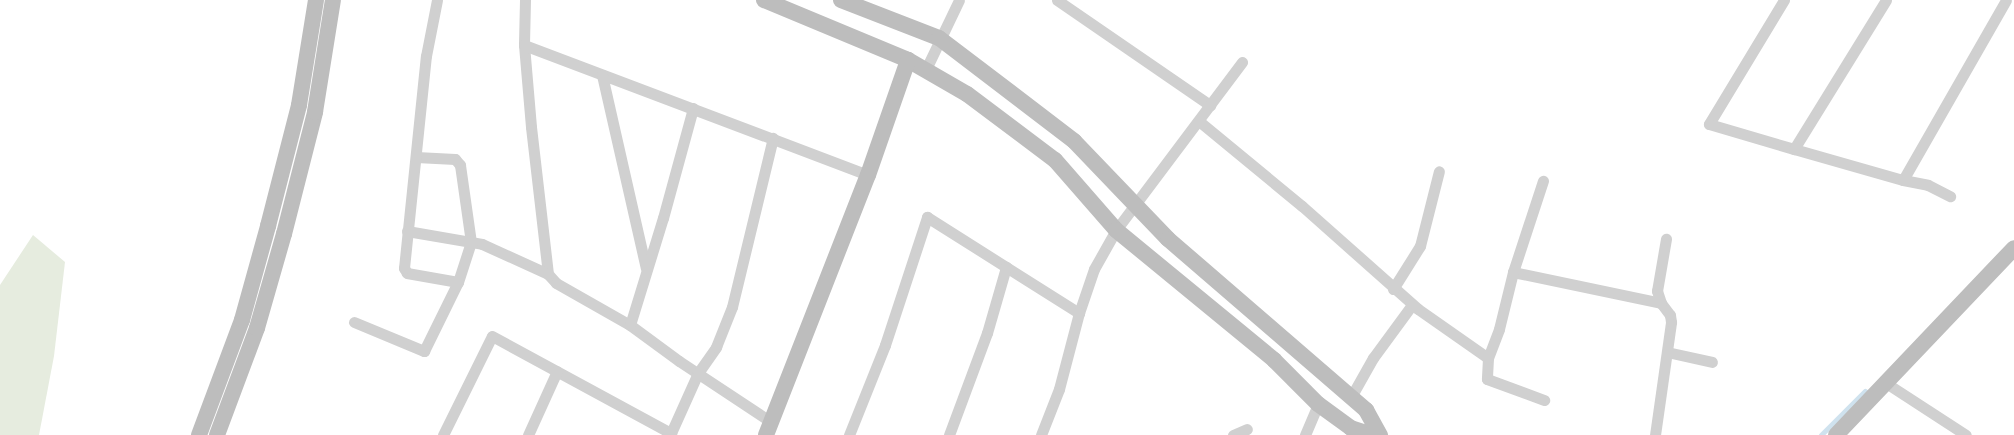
<!DOCTYPE html>
<style>
body{margin:0}
#map{position:relative;width:2014px;height:435px;overflow:hidden;background:#fff;font-family:"IBM Plex Sans",sans-serif}
div>[style]{position:absolute}
.green>*{inset:0;background:#e6ecdf}
.stream>*{height:4.5px;margin:-2.25px;padding:0 2.25px;transform-origin:2.25px;border-radius:2.25px;background:#cfe2ee}
.street>*{height:11px;margin:-5.5px;padding:0 5.5px;transform-origin:5.5px;border-radius:5.5px;background:#d0d0d0}
.secondary>*{height:16px;margin:-8px;padding:0 8px;transform-origin:8px;border-radius:8px;background:#bdbdbd}
span{translate:-50% -50%;white-space:nowrap;text-align:center;line-height:1.15;-webkit-text-stroke:5px #fff;paint-order:stroke}
</style>
<div id="map">
<div class="green">
<i style="clip-path:polygon(33px 235px,65px 262px,54px 356px,39px 435px,0 435px,0 285px)"></i>
</div>
<div class="stream">
<i style="left:1821px;top:435px;width:62px;rotate:-45deg"></i>
</div>
<div class="street">
<i style="left:525px;top:0;width:45px;rotate:91.3deg"></i>
<i style="left:524px;top:45px;width:82px;rotate:85.1deg"></i>
<i style="left:531px;top:127px;width:148px;rotate:83.4deg"></i>
<i style="left:548px;top:274px;width:12px;rotate:48deg"></i>
<i style="left:556px;top:283px;width:85px;rotate:29.6deg"></i>
<i style="left:630px;top:325px;width:61px;rotate:36.3deg"></i>
<i style="left:679px;top:361px;width:110px;rotate:33.5deg"></i>
<i style="left:1057px;top:0;width:186px;rotate:34.5deg"></i>
<i style="left:1784px;top:0;width:145px;rotate:121.2deg"></i>
<i style="left:1709px;top:124px;width:89px;rotate:16.4deg"></i>
<i style="left:1886px;top:0;width:175px;rotate:121.7deg"></i>
<i style="left:1794px;top:149px;width:113px;rotate:15.9deg"></i>
<i style="left:1903px;top:180px;width:207px;rotate:-60.2deg"></i>
<i style="left:524px;top:45px;width:368px;rotate:20.7deg"></i>
<i style="left:926px;top:69px;width:76px;rotate:-64.4deg"></i>
<i style="left:602px;top:75px;width:198px;rotate:77.2deg"></i>
<i style="left:1200px;top:122px;width:132px;rotate:39.5deg"></i>
<i style="left:1302px;top:206px;width:155px;rotate:41.6deg"></i>
<i style="left:1418px;top:309px;width:85px;rotate:35deg"></i>
<i style="left:1488px;top:358px;width:21px;rotate:93deg"></i>
<i style="left:1487px;top:379px;width:61px;rotate:20.2deg"></i>
<i style="left:416px;top:157px;width:39px;rotate:3deg"></i>
<i style="left:455px;top:159px;width:8px;rotate:50deg"></i>
<i style="left:460px;top:165px;width:78px;rotate:81.9deg"></i>
<i style="left:471px;top:242px;width:42px;rotate:108deg"></i>
<i style="left:458px;top:282px;width:52px;rotate:-170deg"></i>
<i style="left:407px;top:273px;width:6px;rotate:-121deg"></i>
<i style="left:404px;top:268px;width:213px;rotate:-84.1deg"></i>
<i style="left:426px;top:56px;width:57px;rotate:-78.9deg"></i>
<i style="left:1903px;top:180px;width:25px;rotate:11deg"></i>
<i style="left:1928px;top:185px;width:25px;rotate:27deg"></i>
<i style="left:407px;top:231px;width:76px;rotate:9.8deg"></i>
<i style="left:482px;top:244px;width:72px;rotate:24.4deg"></i>
<i style="left:1513px;top:272px;width:151px;rotate:11.8deg"></i>
<i style="left:1393px;top:289px;width:51px;rotate:-57.9deg"></i>
<i style="left:1420px;top:246px;width:77px;rotate:-75.8deg"></i>
<i style="left:354px;top:322px;width:76px;rotate:22.5deg"></i>
<i style="left:424px;top:351px;width:77px;rotate:-63.8deg"></i>
<i style="left:630px;top:325px;width:112px;rotate:-72.9deg"></i>
<i style="left:663px;top:218px;width:114px;rotate:-74.7deg"></i>
<i style="left:1667px;top:352px;width:46px;rotate:12.5deg"></i>
<i style="left:1488px;top:358px;width:31px;rotate:-69deg"></i>
<i style="left:1499px;top:329px;width:59px;rotate:-76.2deg"></i>
<i style="left:1513px;top:272px;width:96px;rotate:-71.8deg"></i>
<i style="left:1886px;top:383px;width:95px;rotate:33deg"></i>
<i style="left:1351px;top:397px;width:45px;rotate:-60.6deg"></i>
<i style="left:1373px;top:358px;width:66px;rotate:-53.7deg"></i>
<i style="left:443px;top:435px;width:110px;rotate:-63.7deg"></i>
<i style="left:492px;top:336px;width:204px;rotate:28.5deg"></i>
<i style="left:671px;top:433px;width:66px;rotate:-65.8deg"></i>
<i style="left:698px;top:373px;width:32px;rotate:-55deg"></i>
<i style="left:716px;top:347px;width:43px;rotate:-68.2deg"></i>
<i style="left:732px;top:307px;width:174px;rotate:-76.4deg"></i>
<i style="left:528px;top:435px;width:70px;rotate:-65.6deg"></i>
<i style="left:849px;top:435px;width:97px;rotate:-68.2deg"></i>
<i style="left:885px;top:345px;width:135px;rotate:-71.8deg"></i>
<i style="left:927px;top:217px;width:180px;rotate:32.3deg"></i>
<i style="left:1079px;top:313px;width:46px;rotate:-71.2deg"></i>
<i style="left:1094px;top:269px;width:45px;rotate:-60.6deg"></i>
<i style="left:1116px;top:230px;width:210px;rotate:-53.1deg"></i>
<i style="left:949px;top:435px;width:109px;rotate:-69.6deg"></i>
<i style="left:987px;top:333px;width:69px;rotate:-73.9deg"></i>
<i style="left:1041px;top:435px;width:49px;rotate:-68.6deg"></i>
<i style="left:1059px;top:389px;width:79px;rotate:-75.3deg"></i>
<i style="left:1233px;top:435px;width:15px;rotate:-23deg"></i>
<i style="left:1305px;top:435px;width:34px;rotate:-67deg"></i>
<i style="left:1655px;top:435px;width:114px;rotate:-81.9deg"></i>
<i style="left:1671px;top:322px;width:7px;rotate:-98deg"></i>
<i style="left:1670px;top:315px;width:15px;rotate:-127deg"></i>
<i style="left:1661px;top:303px;width:13px;rotate:-108deg"></i>
<i style="left:1657px;top:291px;width:53px;rotate:-80.2deg"></i>
</div>
<div class="secondary">
<i style="left:764px;top:0;width:156px;rotate:22.6deg"></i>
<i style="left:908px;top:60px;width:68px;rotate:30deg"></i>
<i style="left:967px;top:94px;width:110px;rotate:36.9deg"></i>
<i style="left:1055px;top:160px;width:93px;rotate:48.9deg"></i>
<i style="left:1116px;top:230px;width:205px;rotate:39.4deg"></i>
<i style="left:1274px;top:360px;width:62px;rotate:45deg"></i>
<i style="left:1318px;top:404px;width:41px;rotate:36deg"></i>
<i style="left:1351px;top:428px;width:22px;rotate:18deg"></i>
<i style="left:841px;top:0;width:105px;rotate:21.2deg"></i>
<i style="left:939px;top:38px;width:170px;rotate:37.3deg"></i>
<i style="left:1074px;top:141px;width:136px;rotate:46.2deg"></i>
<i style="left:1168px;top:239px;width:262px;rotate:40.8deg"></i>
<i style="left:1366px;top:410px;width:29px;rotate:61deg"></i>
<i style="left:199px;top:435px;width:123px;rotate:-69.5deg"></i>
<i style="left:242px;top:320px;width:98px;rotate:-74.5deg"></i>
<i style="left:268px;top:226px;width:125px;rotate:-75.6deg"></i>
<i style="left:299px;top:105px;width:106px;rotate:-80.8deg"></i>
<i style="left:217px;top:435px;width:114px;rotate:-69.5deg"></i>
<i style="left:257px;top:328px;width:98px;rotate:-74deg"></i>
<i style="left:284px;top:234px;width:126px;rotate:-75.7deg"></i>
<i style="left:315px;top:112px;width:113px;rotate:-80.9deg"></i>
<i style="left:766px;top:435px;width:279px;rotate:-68.6deg"></i>
<i style="left:868px;top:175px;width:122px;rotate:-70.8deg"></i>
<i style="left:1836px;top:435px;width:258px;rotate:-46.4deg"></i>
</div>
</div>
